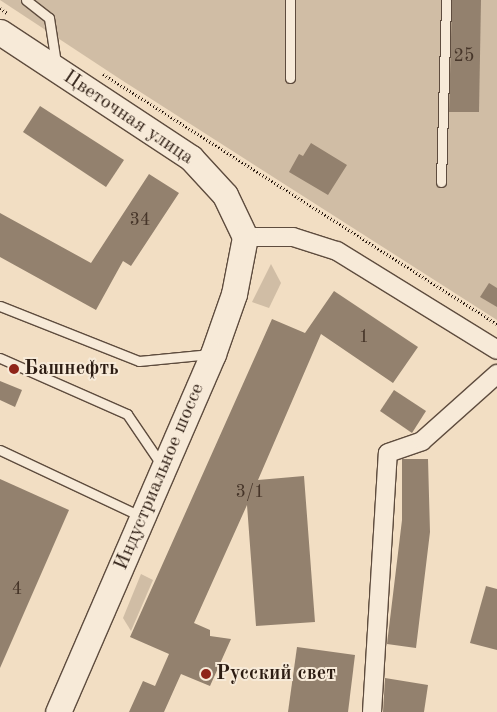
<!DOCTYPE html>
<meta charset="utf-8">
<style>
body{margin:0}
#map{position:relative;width:497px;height:712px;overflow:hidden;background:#f2dec3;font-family:"Old Standard TT",serif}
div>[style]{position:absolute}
.green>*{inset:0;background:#d0bda5}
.building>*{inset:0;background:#93816e}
.path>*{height:3px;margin-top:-1.5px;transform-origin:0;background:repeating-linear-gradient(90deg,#2c1c12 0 1px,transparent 0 3.5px)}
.roads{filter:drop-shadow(1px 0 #5e4c3e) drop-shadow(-1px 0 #5e4c3e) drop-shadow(0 1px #5e4c3e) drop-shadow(0 -1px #5e4c3e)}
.lane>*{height:9px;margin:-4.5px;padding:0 4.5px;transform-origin:4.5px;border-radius:4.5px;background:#f7ead8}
.street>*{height:18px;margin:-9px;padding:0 9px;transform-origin:9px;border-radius:9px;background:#f7ead8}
.secondary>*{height:25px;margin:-12.5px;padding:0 12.5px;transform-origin:12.5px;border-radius:12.5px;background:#f7ead8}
.dots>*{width:14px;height:14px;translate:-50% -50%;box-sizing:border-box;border:2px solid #f7ead8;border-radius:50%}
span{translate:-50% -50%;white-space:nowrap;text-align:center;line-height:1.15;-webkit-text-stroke:4px #f7ead8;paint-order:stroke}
.number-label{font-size:18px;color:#463529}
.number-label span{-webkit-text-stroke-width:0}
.street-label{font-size:20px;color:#2c1c12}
.poi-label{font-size:20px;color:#2c1c12;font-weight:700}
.left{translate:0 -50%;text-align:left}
</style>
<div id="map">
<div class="green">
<i style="clip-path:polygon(0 0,497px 0,497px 320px,120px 79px)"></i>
<i style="clip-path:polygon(271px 264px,281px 283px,269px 308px,252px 302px)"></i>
<i style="clip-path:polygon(141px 574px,153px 580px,131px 631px,123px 618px)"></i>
</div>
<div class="building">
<i style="clip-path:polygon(452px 0,481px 0,479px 112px,449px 112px)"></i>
<i style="clip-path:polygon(40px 106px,124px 160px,106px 187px,23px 132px)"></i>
<i style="clip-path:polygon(311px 143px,347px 165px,328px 195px,289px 172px,299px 154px,303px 156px)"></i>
<i style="clip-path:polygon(149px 174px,179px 193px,131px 266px,123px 261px,96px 310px,0 257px,0 213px,91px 263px)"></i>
<i style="clip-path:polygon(489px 283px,497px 288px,497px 307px,480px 297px)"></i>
<i style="clip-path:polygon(334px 291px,418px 347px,393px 383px,321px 334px,258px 480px,304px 476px,315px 622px,256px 626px,247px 505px,194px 623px,210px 630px,210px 636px,231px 639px,210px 686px,181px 674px,164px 712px,129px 712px,143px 681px,155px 686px,169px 654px,130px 637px,272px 319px,305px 333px)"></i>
<i style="clip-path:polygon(0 381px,22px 390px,15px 407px,0 400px)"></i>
<i style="clip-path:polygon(394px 390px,426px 411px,412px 433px,380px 411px)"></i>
<i style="clip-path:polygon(402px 459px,428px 459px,430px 532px,416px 648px,387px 644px,402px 520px)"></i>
<i style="clip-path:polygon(0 479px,69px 510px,0 668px)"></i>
<i style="clip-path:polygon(486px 586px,497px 589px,497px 650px,470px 643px)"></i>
<i style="clip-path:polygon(297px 647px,355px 655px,348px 712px,288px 712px)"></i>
<i style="clip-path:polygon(385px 678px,428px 685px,424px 712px,383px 712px)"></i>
</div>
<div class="path">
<i style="left:0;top:8px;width:9px;rotate:36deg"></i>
<i style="left:103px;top:74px;width:467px;rotate:32.4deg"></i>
</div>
<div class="roads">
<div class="lane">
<i style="left:26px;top:0;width:29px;rotate:38deg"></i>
<i style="left:49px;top:18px;width:46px;rotate:81.2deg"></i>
<i style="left:290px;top:78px;width:78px;rotate:-90deg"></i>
<i style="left:441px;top:182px;width:182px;rotate:-88.4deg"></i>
<i style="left:0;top:306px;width:149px;rotate:21.6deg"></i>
<i style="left:139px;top:361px;width:72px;rotate:-5.6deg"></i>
<i style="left:0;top:358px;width:139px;rotate:23.8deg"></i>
<i style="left:127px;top:414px;width:60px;rotate:55.8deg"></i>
<i style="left:0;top:450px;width:155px;rotate:25.2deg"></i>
</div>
<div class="street">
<i style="left:245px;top:237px;width:48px"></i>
<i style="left:293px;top:237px;width:46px;rotate:17.7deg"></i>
<i style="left:337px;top:251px;width:188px;rotate:31.7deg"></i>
<i style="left:372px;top:712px;width:259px;rotate:-86.5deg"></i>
<i style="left:388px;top:453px;width:36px;rotate:-19deg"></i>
<i style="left:422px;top:441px;width:101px;rotate:-41.8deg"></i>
</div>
<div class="secondary">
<i style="left:0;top:32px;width:229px;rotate:33.4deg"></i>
<i style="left:191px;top:158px;width:50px;rotate:47.4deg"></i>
<i style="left:225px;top:195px;width:47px;rotate:64.5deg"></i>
<i style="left:245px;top:237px;width:58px;rotate:100.9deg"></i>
<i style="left:234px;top:294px;width:64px;rotate:109.3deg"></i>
<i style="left:213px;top:354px;width:390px;rotate:113.4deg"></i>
</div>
</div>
<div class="dots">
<i style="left:14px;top:369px;background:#8f2418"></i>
<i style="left:206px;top:674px;background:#8f2418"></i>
</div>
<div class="number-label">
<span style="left:464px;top:56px">25</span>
<span style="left:140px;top:220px">34</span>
<span style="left:364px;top:337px">1</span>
<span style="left:250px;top:492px">3/1</span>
<span style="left:17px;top:589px">4</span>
</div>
<div class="street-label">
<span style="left:128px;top:118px;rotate:34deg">Цветочная улица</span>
<span style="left:160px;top:477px;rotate:-67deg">Индустриальное шоссе</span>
</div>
<div class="poi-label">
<span class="left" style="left:24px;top:369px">Башнефть</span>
<span class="left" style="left:216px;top:674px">Русский свет</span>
</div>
</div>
